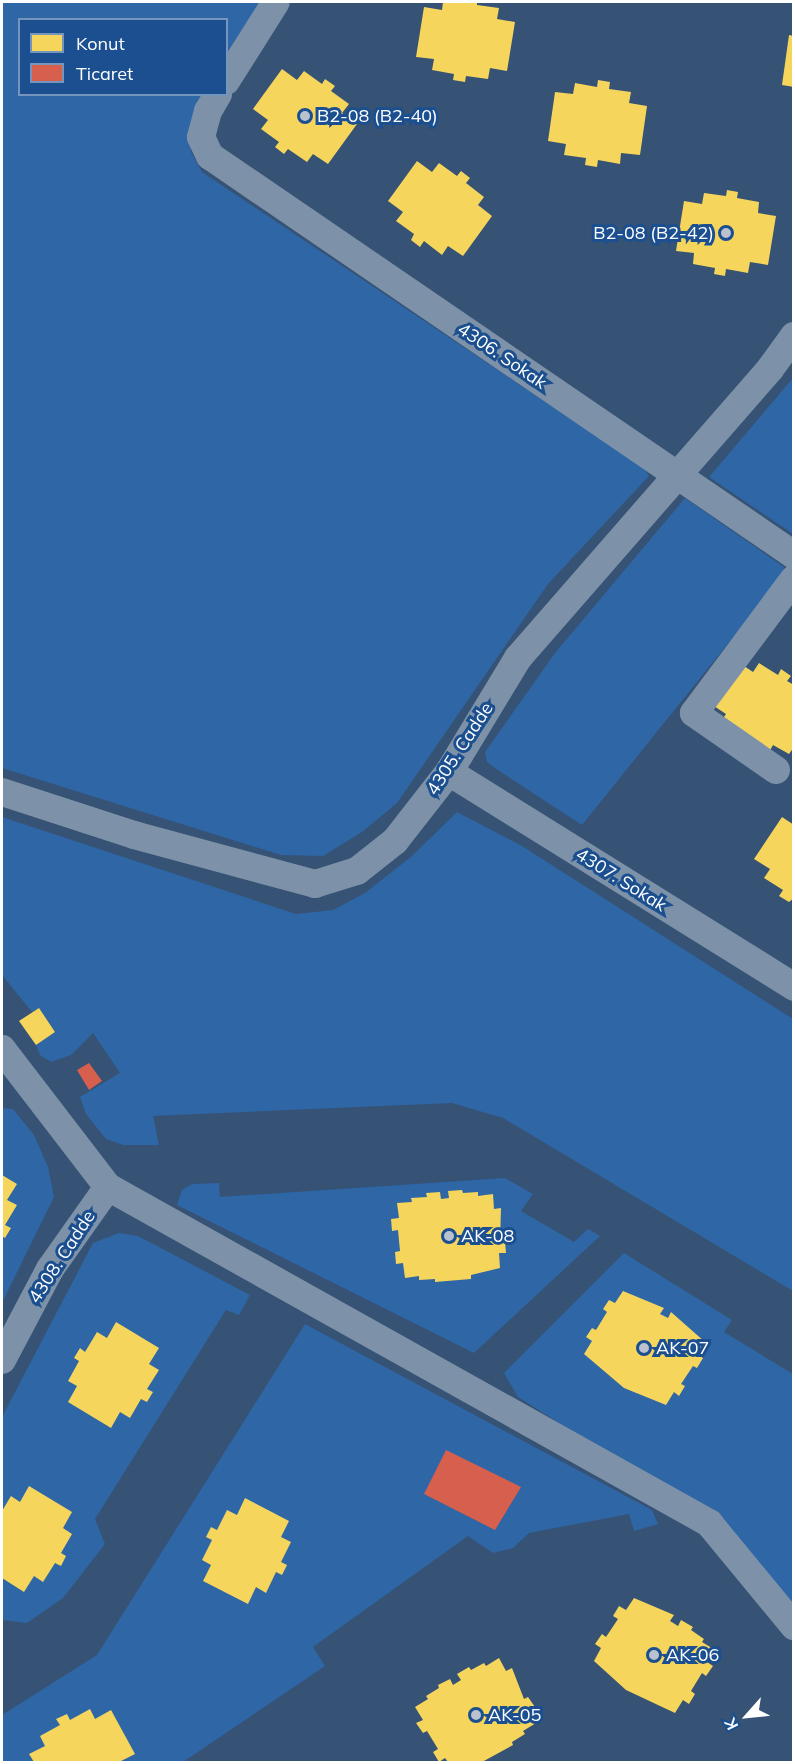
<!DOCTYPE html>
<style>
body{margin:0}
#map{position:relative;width:795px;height:1764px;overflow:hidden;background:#365274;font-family:Mulish,sans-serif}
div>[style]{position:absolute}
.green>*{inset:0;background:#2f66a5}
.homes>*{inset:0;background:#f6d55c}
.shops>*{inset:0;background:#d6604d}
.street>*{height:28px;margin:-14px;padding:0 14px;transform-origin:14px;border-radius:14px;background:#7d92a8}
.dots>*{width:16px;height:16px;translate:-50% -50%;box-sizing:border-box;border:3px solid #1b4f8f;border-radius:50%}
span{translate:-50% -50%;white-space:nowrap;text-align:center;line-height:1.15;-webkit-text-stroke:6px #1b4f8f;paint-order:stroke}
.poi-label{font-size:18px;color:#fff}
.left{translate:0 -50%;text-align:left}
.right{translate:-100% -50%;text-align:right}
.street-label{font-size:18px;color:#fff}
.frame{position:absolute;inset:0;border:3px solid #fff;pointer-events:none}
.legend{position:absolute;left:18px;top:18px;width:210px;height:78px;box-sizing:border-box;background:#1b4f8f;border:2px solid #7695bc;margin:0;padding:8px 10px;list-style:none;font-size:18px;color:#fff}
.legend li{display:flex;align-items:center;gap:12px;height:30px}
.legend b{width:30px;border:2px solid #7695bc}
.north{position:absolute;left:717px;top:1686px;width:60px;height:60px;-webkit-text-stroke:4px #1b4f8f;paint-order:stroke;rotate:243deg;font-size:16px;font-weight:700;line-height:24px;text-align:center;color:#fff}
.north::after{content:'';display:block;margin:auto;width:21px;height:27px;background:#fff;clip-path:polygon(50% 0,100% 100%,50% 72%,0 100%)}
</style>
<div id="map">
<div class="green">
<i style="clip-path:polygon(2px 2px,262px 2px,227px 63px,226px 20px,20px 20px,20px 94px,208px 95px,192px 122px,191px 152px,202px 172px,644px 468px,649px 476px,548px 584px,397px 803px,362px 832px,323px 856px,281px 855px,2px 768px)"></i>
<i style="clip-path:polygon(793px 378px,793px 534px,709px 477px)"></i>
<i style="clip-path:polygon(685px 498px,784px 567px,783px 575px,582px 825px,496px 769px,487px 762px,485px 752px,555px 653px)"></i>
<i style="clip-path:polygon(457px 812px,522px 846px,793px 1019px,793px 1291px,503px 1118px,452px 1103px,153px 1116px,159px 1145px,123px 1145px,106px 1139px,86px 1114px,80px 1097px,120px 1073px,93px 1033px,71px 1055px,51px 1062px,40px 1055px,36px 1045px,55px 1032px,39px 1008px,32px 1012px,2px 975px,2px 817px,296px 914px,333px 910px,365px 893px,412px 856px)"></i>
<i style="clip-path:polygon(2px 1108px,13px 1109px,34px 1135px,48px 1167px,54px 1197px,2px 1303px)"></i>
<i style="clip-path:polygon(505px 1178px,533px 1194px,521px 1211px,574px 1242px,588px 1229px,600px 1236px,474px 1353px,177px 1205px,182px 1190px,192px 1184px,219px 1183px,220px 1197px)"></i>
<i style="clip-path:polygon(119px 1233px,138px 1236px,250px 1295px,239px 1315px,226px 1310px,95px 1519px,105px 1544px,63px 1598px,27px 1623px,2px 1620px,2px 1417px,93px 1243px)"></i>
<i style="clip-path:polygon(624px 1253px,732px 1320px,724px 1332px,793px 1374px,793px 1603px,733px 1533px,518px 1397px,504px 1373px)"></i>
<i style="clip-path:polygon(305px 1324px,652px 1510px,658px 1524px,634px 1531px,629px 1514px,529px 1533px,513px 1548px,493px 1553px,468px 1536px,313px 1647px,325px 1666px,183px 1762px,2px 1762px,2px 1715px,97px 1655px)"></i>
</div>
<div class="homes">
<i style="clip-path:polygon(443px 2px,477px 2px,477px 5px,499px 8px,497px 19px,515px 22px,507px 71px,490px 68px,488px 79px,466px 76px,465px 82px,453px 80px,454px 74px,432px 70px,434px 59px,416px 57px,424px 7px,442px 10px)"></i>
<i style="clip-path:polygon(789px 35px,794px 36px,794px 87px,782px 85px)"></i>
<i style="clip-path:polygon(282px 69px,297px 80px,304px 71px,322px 84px,325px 79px,335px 86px,331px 91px,349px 104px,342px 113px,357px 124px,328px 164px,313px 154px,307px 162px,288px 149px,284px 154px,275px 147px,279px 142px,261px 129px,268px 120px,253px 109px)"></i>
<i style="clip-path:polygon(598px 80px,610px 82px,609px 89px,631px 92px,629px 103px,647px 106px,640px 155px,621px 153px,620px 164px,598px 160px,597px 167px,585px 165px,586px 158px,564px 155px,566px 144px,548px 141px,555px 92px,573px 94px,575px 83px,597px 87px)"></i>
<i style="clip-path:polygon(417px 161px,432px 172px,439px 163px,457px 176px,461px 171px,470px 178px,466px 183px,484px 197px,478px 205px,492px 216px,463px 256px,448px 246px,442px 255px,424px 241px,420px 247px,411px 240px,414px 234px,396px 221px,403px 212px,388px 201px)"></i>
<i style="clip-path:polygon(727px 190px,738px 192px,737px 198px,759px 202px,758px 213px,776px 216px,768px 265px,750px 262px,748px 273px,726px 269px,725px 276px,714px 274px,715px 268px,693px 264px,694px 253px,676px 251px,684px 201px,702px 204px,704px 193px,726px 196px)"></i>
<i style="clip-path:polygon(738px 662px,753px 672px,759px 663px,778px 675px,781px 669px,791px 676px,787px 681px,794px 685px,794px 747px,789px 754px,773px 745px,768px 754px,720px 723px,726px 714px,711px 704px)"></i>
<i style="clip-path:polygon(782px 817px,794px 825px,794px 898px,789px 902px,779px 896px,783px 890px,764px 878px,770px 869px,754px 859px)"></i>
<i style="clip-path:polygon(39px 1008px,55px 1032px,36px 1045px,19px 1021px)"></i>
<i style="clip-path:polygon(2px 1175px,17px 1184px,7px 1200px,17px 1205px,5px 1225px,11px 1228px,5px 1238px,2px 1236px)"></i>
<i style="clip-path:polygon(462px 1190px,463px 1193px,478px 1192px,478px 1196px,493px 1194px,494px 1209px,501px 1208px,500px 1242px,505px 1241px,506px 1253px,499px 1253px,500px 1268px,471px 1275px,471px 1279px,435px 1282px,435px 1279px,419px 1280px,419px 1276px,405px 1278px,403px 1263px,396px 1264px,395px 1252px,400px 1251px,398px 1230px,392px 1231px,391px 1219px,399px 1218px,397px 1203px,412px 1202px,411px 1198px,427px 1197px,426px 1193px,440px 1192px,441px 1199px,449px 1198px,448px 1191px)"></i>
<i style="clip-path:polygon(623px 1291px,664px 1308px,660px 1314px,668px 1318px,671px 1312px,705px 1342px,697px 1354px,703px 1358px,697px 1368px,693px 1366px,681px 1384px,685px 1386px,679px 1396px,674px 1392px,666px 1405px,624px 1388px,584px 1354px,592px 1341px,586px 1337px,592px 1328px,596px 1330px,607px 1312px,603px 1309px,609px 1300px,615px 1303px)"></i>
<i style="clip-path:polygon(116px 1322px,159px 1348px,149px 1364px,159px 1370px,147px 1389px,153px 1392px,147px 1402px,141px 1399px,130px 1418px,120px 1412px,111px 1428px,68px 1402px,77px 1386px,68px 1381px,79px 1361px,74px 1358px,80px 1348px,85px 1352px,97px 1332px,107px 1338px)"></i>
<i style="clip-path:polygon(29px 1486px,72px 1512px,63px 1528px,72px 1534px,61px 1553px,66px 1556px,61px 1566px,55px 1563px,43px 1582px,34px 1576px,24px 1592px,2px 1578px,2px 1511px,11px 1496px,20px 1502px)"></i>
<i style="clip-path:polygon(245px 1498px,289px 1521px,281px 1537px,291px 1542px,281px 1562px,287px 1565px,282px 1575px,276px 1572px,266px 1593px,256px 1587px,248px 1604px,203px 1581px,211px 1565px,202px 1560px,212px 1540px,206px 1537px,211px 1527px,217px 1530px,227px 1510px,237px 1515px)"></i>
<i style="clip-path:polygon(634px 1598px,674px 1615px,670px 1621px,678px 1626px,681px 1620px,693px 1627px,691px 1630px,704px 1639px,702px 1642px,715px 1650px,707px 1662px,713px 1666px,706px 1676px,702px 1673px,691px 1691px,695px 1694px,689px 1704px,683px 1700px,675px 1713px,626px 1690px,594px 1661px,601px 1648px,595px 1644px,602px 1634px,606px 1637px,618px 1619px,613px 1616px,619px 1606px,626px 1610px)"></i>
<i style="clip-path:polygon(499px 1658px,506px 1671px,512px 1668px,524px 1699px,528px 1697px,535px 1707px,528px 1710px,536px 1723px,523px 1731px,525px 1734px,512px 1742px,513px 1745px,482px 1762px,448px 1762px,445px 1758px,439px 1762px,433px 1752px,438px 1749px,427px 1731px,423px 1733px,416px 1723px,423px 1720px,415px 1707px,428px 1699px,426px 1696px,439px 1688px,438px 1685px,450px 1679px,453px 1685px,461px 1680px,457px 1674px,469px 1667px,471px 1670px,484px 1663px,486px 1666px)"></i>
<i style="clip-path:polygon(90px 1709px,95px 1719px,111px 1710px,135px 1754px,119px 1762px,34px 1762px,29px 1754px,45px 1746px,40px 1736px,60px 1725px,56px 1719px,67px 1714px,70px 1720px)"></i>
</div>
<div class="shops">
<i style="clip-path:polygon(89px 1063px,102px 1081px,89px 1090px,77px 1070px)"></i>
<i style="clip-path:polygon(446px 1450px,521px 1487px,495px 1530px,424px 1494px)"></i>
</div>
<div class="street">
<i style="left:226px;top:81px;width:93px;rotate:-57.7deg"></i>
<i style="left:218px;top:94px;width:20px;rotate:120deg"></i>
<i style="left:208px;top:111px;width:27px;rotate:105deg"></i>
<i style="left:201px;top:137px;width:21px;rotate:65deg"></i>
<i style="left:210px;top:156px;width:707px;rotate:34.34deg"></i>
<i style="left:776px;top:770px;width:100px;rotate:-145.2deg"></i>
<i style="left:694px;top:713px;width:167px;rotate:-53.3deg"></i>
<i style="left:449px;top:772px;width:407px;rotate:31.9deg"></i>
<i style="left:2px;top:792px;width:139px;rotate:18deg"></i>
<i style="left:134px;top:835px;width:188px;rotate:15.1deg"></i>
<i style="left:315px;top:884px;width:44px;rotate:-17.2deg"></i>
<i style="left:357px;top:871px;width:48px;rotate:-38.3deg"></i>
<i style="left:395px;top:841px;width:88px;rotate:-52deg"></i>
<i style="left:449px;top:772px;width:133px;rotate:-58.8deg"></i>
<i style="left:518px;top:658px;width:383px;rotate:-48.9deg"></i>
<i style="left:770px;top:369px;width:41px;rotate:-54deg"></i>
<i style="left:2px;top:1049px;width:174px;rotate:52.5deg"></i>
<i style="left:108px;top:1187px;width:689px;rotate:29.21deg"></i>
<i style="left:709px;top:1523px;width:134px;rotate:50.5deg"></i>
<i style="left:2px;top:1360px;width:103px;rotate:-62.2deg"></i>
<i style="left:50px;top:1269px;width:100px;rotate:-54.7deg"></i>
</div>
<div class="dots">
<i style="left:305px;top:116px;background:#b9c2ce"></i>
<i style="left:726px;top:233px;background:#b9c2ce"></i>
<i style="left:449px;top:1236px;background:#b9c2ce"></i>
<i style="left:644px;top:1348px;background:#b9c2ce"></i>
<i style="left:654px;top:1655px;background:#b9c2ce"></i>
<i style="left:476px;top:1715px;background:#b9c2ce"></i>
</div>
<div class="poi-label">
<span class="left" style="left:317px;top:116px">B2-08 (B2-40)</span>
<span class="right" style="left:714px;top:233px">B2-08 (B2-42)</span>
<span class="left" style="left:461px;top:1236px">AK-08</span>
<span class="left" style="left:656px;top:1348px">AK-07</span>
<span class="left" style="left:666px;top:1655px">AK-06</span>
<span class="left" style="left:488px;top:1715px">AK-05</span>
</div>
<div class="street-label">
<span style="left:502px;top:356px;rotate:34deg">4306. Sokak</span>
<span style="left:460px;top:749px;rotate:-57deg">4305. Cadde</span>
<span style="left:621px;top:880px;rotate:32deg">4307. Sokak</span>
<span style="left:62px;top:1257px;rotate:-57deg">4308. Cadde</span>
</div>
<div class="frame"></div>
<ul class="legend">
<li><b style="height:16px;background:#f6d55c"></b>Konut</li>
<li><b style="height:16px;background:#d6604d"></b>Ticaret</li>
</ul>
<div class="north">K</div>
</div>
